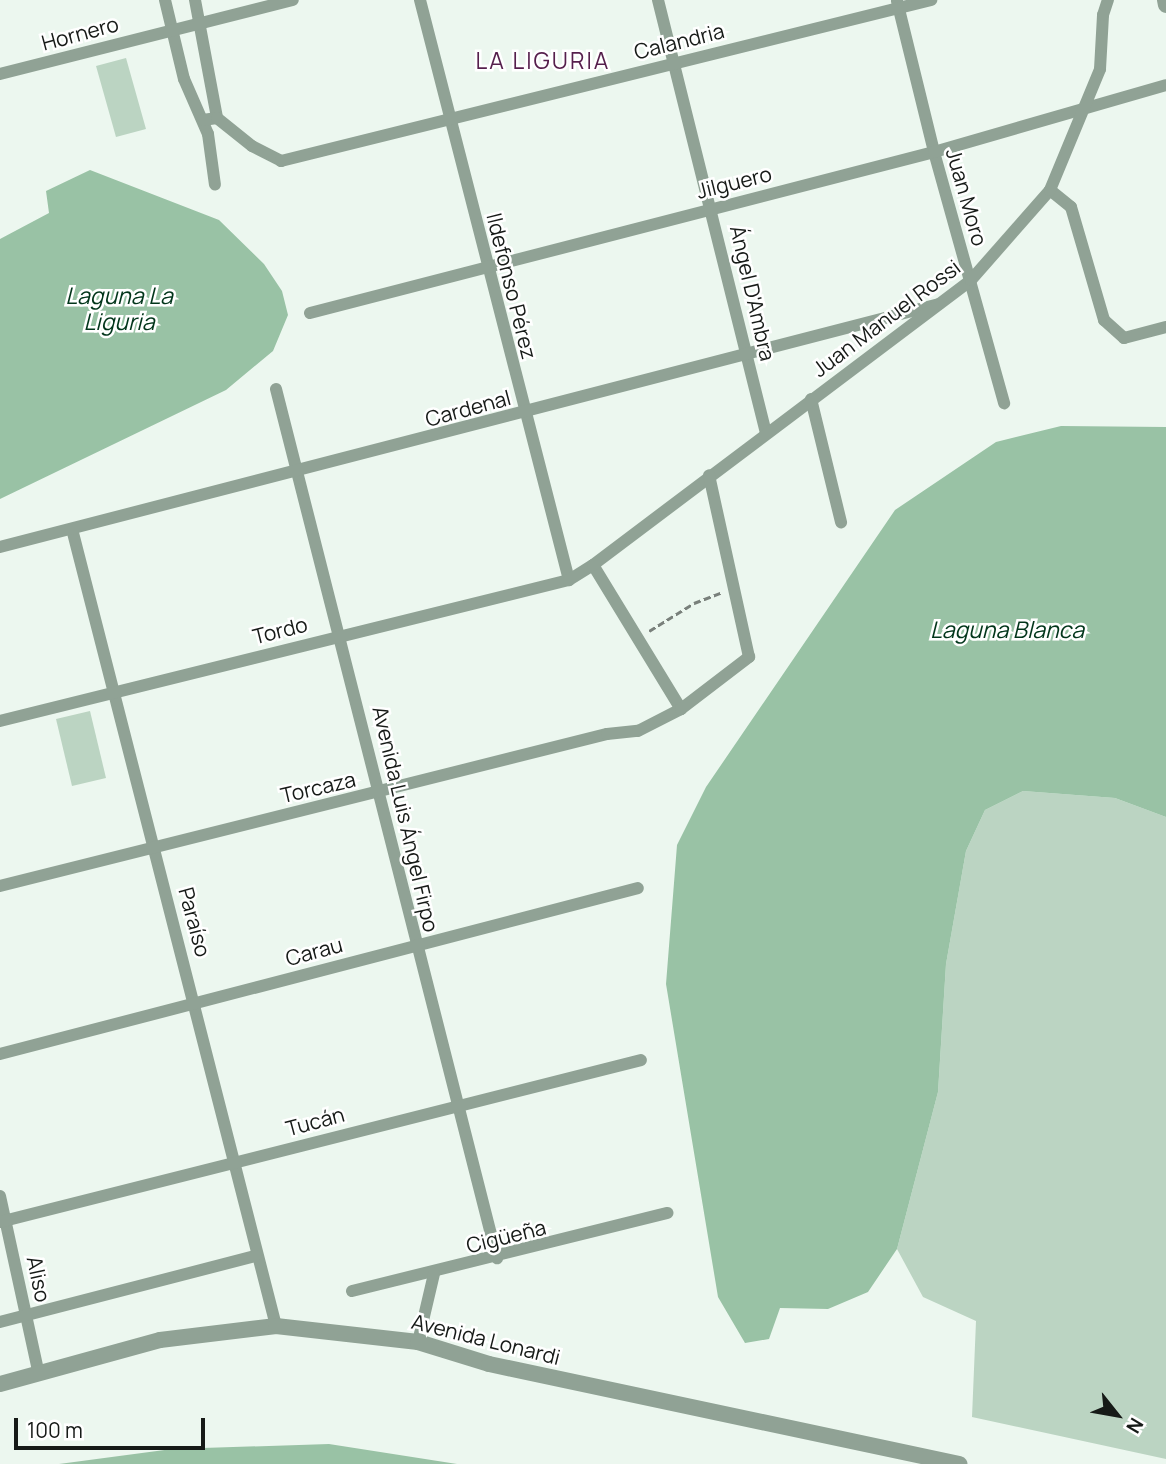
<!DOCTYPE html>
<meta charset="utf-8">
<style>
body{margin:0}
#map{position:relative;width:1166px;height:1464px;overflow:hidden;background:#ecf7ef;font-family:Manrope,sans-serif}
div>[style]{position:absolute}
.green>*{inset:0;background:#bbd4c2}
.water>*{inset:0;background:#99c2a5}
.path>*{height:2.5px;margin-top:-1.25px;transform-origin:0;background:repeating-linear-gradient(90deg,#79807b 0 7px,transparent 0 10.5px)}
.minor>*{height:12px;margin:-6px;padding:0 6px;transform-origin:6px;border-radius:6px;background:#90a295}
.tertiary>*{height:16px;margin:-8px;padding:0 8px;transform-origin:8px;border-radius:8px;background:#90a295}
span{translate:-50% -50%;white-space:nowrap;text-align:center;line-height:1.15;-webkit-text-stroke:5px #fff;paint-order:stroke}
.street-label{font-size:21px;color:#161a17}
.neighbourhood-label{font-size:23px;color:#551f4c;letter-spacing:2px}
.water-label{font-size:23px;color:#01351a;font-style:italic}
.north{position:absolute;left:1082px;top:1380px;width:70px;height:70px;-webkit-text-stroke:5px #fff;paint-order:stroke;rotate:121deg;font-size:19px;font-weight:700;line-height:28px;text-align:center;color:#161a17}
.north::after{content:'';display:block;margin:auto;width:24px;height:32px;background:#161a17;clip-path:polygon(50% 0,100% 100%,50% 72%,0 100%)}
.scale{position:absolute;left:14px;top:1418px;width:191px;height:32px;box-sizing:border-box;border:4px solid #161a17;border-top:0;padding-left:9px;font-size:21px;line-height:24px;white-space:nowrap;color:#161a17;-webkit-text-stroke:5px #fff;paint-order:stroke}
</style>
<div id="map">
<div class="green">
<i style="clip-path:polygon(126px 58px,146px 129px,116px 137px,96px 66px)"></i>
<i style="clip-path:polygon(90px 711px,106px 778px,72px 786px,56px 719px)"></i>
<i style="clip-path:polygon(1023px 791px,1115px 798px,1166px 817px,1166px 1459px,972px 1417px,976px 1321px,923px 1297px,897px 1249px,938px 1092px,946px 964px,966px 851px,985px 810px)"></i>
</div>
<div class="water">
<i style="clip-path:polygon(90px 170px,219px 220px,264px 264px,282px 291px,288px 315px,273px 351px,226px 390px,0 499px,0 239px,49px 213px,46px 191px)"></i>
<i style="clip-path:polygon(1061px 426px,1166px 427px,1166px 817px,1115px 798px,1023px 791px,985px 810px,966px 851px,946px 964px,938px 1092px,897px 1249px,868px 1292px,828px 1309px,780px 1308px,769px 1339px,745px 1343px,718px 1297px,666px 984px,677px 845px,706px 787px,895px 510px,996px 442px)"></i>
<i style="clip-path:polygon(329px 1444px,457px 1464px,59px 1464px,172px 1449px)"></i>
</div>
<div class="path">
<i style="left:649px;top:631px;width:53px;rotate:-31.9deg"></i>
<i style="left:694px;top:603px;width:31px;rotate:-21deg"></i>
</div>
<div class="minor">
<i style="left:165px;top:0;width:81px;rotate:76.5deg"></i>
<i style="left:184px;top:79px;width:60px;rotate:66.4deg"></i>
<i style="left:208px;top:134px;width:51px;rotate:82.2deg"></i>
<i style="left:195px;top:0;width:120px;rotate:79.4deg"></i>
<i style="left:420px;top:0;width:599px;rotate:75.59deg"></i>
<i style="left:658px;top:0;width:445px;rotate:76deg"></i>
<i style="left:897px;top:1px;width:155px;rotate:76.2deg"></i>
<i style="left:934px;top:152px;width:261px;rotate:74.4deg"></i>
<i style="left:0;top:74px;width:302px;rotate:-14.2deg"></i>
<i style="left:203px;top:120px;width:14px;rotate:-8deg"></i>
<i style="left:217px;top:118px;width:45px;rotate:38.7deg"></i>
<i style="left:252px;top:146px;width:33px;rotate:27deg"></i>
<i style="left:281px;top:161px;width:670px;rotate:-13.91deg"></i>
<i style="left:1050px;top:190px;width:27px;rotate:39deg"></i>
<i style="left:1071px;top:207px;width:118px;rotate:73.7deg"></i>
<i style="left:1104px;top:320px;width:27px;rotate:42deg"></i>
<i style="left:1124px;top:338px;width:43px;rotate:-14.7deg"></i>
<i style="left:310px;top:313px;width:644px;rotate:-14.47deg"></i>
<i style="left:934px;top:152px;width:241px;rotate:-16.1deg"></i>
<i style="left:276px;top:389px;width:897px;rotate:75.73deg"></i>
<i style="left:811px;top:399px;width:127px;rotate:76.3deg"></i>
<i style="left:72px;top:529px;width:823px;rotate:75.64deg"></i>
<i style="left:0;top:547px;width:970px;rotate:-14.51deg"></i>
<i style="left:593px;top:565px;width:169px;rotate:58.6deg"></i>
<i style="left:0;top:721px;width:586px;rotate:-13.92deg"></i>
<i style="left:569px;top:580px;width:28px;rotate:-32deg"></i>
<i style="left:593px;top:565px;width:473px;rotate:-37deg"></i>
<i style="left:971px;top:280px;width:120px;rotate:-48.7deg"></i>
<i style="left:1050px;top:190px;width:131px;rotate:-67.5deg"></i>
<i style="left:1100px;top:69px;width:54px;rotate:-86.8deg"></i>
<i style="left:1103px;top:15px;width:16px;rotate:-72deg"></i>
<i style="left:0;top:886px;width:626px;rotate:-14.06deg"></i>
<i style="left:607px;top:734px;width:31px;rotate:-6deg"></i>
<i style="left:638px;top:731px;width:48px;rotate:-27.1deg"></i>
<i style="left:681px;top:709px;width:86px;rotate:-37.4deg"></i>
<i style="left:749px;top:657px;width:186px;rotate:-102.4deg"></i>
<i style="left:0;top:1054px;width:659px;rotate:-14.58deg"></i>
<i style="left:0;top:1196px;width:179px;rotate:77.7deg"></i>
<i style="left:0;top:1222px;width:661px;rotate:-14.18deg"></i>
<i style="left:352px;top:1291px;width:325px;rotate:-13.9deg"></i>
<i style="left:0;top:1322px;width:264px;rotate:-14.5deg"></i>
<i style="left:418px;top:1342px;width:70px;rotate:-76.8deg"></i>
</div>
<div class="tertiary">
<i style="left:1165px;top:0;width:5px;rotate:79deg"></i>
<i style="left:0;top:1384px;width:166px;rotate:-15.4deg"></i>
<i style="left:160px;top:1340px;width:117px;rotate:-6.9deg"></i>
<i style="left:276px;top:1326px;width:143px;rotate:6.4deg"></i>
<i style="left:418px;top:1342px;width:74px;rotate:17.2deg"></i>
<i style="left:489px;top:1364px;width:481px;rotate:12deg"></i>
</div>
<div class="street-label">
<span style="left:80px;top:33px;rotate:-15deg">Hornero</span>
<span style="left:679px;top:41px;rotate:-14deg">Calandria</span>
<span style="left:734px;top:182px;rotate:-14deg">Jilguero</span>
<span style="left:967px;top:197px;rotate:74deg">Juan Moro</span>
<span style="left:512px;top:286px;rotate:76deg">Ildefonso Pérez</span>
<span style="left:753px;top:293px;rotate:77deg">Ángel D'Ambra</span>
<span style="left:886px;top:318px;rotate:-37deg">Juan Manuel Rossi</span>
<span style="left:468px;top:408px;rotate:-15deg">Cardenal</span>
<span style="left:280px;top:630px;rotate:-14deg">Tordo</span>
<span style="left:318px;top:787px;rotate:-13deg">Torcaza</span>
<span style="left:406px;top:819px;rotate:77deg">Avenida Luis Ángel Firpo</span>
<span style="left:195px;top:922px;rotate:75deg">Paraíso</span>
<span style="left:314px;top:951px;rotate:-15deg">Carau</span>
<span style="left:315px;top:1121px;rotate:-15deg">Tucán</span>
<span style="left:506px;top:1236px;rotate:-14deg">Cigüeña</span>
<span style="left:39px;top:1279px;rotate:78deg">Aliso</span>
<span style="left:486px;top:1339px;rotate:14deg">Avenida Lonardi</span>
</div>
<div class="neighbourhood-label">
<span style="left:543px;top:60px">LA LIGURIA</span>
</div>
<div class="water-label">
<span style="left:119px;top:308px">Laguna La<br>Liguria</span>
<span style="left:1007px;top:629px">Laguna Blanca</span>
</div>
<div class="north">N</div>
<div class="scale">100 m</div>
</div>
